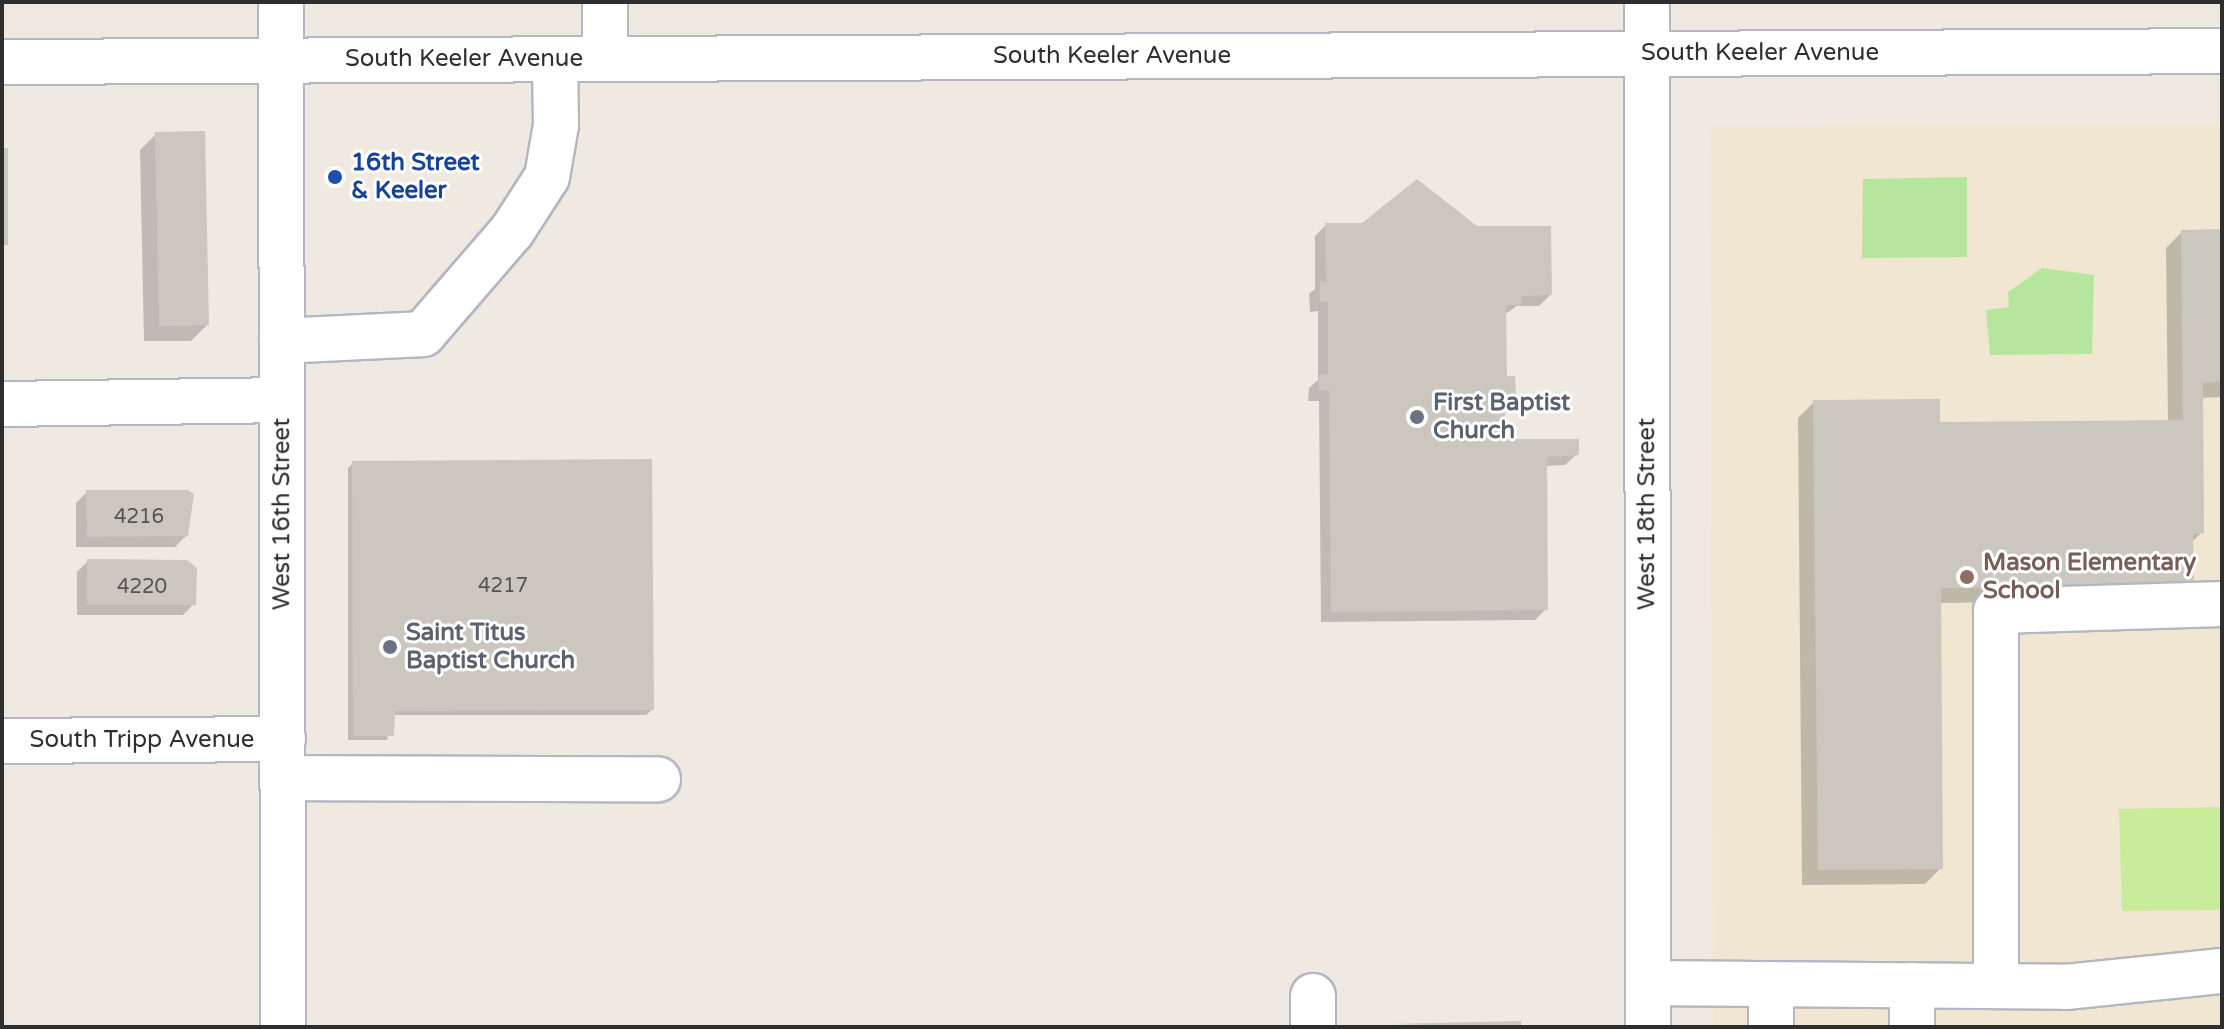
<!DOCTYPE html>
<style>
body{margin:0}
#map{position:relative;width:2224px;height:1029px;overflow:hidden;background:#efe9e1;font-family:"Varela Round",sans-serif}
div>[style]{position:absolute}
.education>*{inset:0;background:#f0e6d1}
.green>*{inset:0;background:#b6e59e}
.pitch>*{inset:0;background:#c9ec9a}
.shadow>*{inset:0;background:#0003}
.building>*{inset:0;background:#cbc7bf}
.roads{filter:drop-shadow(2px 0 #b4b7c1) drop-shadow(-2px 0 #b4b7c1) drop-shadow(0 2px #b4b7c1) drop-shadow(0 -2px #b4b7c1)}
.minor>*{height:44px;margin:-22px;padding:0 22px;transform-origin:22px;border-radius:22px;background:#fff}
.dots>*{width:22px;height:22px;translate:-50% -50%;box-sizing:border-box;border:4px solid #fff;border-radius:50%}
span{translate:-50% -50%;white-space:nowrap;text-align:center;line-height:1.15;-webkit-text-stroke:6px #fff;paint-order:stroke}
.number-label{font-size:20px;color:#555452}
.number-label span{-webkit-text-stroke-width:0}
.street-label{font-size:24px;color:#2e2e2e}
.transit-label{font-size:24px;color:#164399;font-weight:700}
.left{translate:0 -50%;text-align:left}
.worship-label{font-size:24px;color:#5b616d;font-weight:700}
.education-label{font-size:24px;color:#785e54;font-weight:700}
.frame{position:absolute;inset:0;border:4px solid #2e2e2e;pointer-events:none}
</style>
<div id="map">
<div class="education">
<i style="clip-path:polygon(2222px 125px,2222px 1027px,1713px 1027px,1710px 126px)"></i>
</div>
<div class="green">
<i style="clip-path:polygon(1967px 177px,1967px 257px,1862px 258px,1863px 179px)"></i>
<i style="clip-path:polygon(2042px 268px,2094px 275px,2092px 354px,1990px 355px,1986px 310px,2009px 307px,2008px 292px)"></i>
</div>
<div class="pitch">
<i style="clip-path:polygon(2222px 807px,2222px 910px,2122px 911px,2119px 809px)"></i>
</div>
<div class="shadow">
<i style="clip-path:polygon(156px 134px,207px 325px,191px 341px,144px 341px,140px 150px)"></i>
<i style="clip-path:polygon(1326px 225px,1550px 295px,1539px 306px,1517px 306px,1504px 315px,1505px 378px,1514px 394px,1503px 404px,1504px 441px,1577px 454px,1565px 465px,1545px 466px,1546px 609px,1535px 620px,1321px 622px,1319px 401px,1308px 401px,1309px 388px,1318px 380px,1318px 311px,1310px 312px,1309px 294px,1315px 289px,1315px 236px)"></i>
<i style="clip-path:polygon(2222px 231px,2222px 397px,2201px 398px,2202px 532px,2191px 543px,2176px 600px,1939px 603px,1941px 868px,1925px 884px,1802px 885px,1798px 418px,1814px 402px,1938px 424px,2168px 422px,2166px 248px,2182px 232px)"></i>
<i style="clip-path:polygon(353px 463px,652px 710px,646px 715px,393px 715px,387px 740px,348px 740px,348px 468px)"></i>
<i style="clip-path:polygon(87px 492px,186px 536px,175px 547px,76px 547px,76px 503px)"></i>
<i style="clip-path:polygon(88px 561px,194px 604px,183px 615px,77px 615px,77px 572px)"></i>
<i style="clip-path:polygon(1519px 1024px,1519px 1027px,1389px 1027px,1391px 1026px)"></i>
</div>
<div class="building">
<i style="clip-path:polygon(205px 131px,209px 325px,159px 326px,155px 132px)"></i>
<i style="clip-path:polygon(2px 148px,8px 148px,8px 245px,2px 245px)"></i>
<i style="clip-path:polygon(1417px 179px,1477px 226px,1551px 226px,1552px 295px,1521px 296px,1521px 305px,1506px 305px,1507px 376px,1515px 376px,1516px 394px,1504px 394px,1506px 439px,1579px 439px,1579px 455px,1547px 457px,1548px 610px,1331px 612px,1329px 391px,1318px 390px,1319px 375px,1328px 374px,1328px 301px,1320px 302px,1320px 281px,1326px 282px,1325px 223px,1362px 223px)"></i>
<i style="clip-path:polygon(2222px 229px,2222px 382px,2203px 383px,2204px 533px,2193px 534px,2194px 585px,1941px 588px,1943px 869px,1818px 870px,1813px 400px,1940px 399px,1940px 422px,2183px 420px,2181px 230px)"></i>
<i style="clip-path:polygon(652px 459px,654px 710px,395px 711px,394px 736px,353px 736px,352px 461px)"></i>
<i style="clip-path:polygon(86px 490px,188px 490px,194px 494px,188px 536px,87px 537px)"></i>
<i style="clip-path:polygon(87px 559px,187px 560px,197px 568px,196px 605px,87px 605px)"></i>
<i style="clip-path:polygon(1521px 1021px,1521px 1027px,1390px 1024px)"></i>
</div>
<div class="roads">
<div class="minor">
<i style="left:281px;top:2px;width:1025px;rotate:89.89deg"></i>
<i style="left:1647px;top:2px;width:1025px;rotate:89.94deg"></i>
<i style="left:605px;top:59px;width:57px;rotate:-90deg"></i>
<i style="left:2px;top:62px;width:2220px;rotate:-0.28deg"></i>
<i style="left:282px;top:341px;width:141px;rotate:-2.8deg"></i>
<i style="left:423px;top:334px;width:136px;rotate:-49.2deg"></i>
<i style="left:512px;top:231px;width:64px;rotate:-57.1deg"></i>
<i style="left:547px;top:177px;width:53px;rotate:-80.2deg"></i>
<i style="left:556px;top:125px;width:66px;rotate:-90.9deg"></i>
<i style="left:2px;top:404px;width:280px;rotate:-0.8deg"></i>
<i style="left:2px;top:741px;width:281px;rotate:-0.4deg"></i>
<i style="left:283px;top:778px;width:375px;rotate:0.2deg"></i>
<i style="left:1648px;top:983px;width:418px;rotate:0.5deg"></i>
<i style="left:2066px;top:987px;width:157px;rotate:-5.9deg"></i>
<i style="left:1912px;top:985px;width:42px;rotate:90deg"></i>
<i style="left:1996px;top:986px;width:375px;rotate:-90deg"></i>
<i style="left:1996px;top:611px;width:226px;rotate:-1.8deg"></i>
<i style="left:1313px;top:1027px;width:31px;rotate:-90deg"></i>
<i style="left:1771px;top:1027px;width:43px;rotate:-90deg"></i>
</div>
</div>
<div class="dots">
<i style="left:335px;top:177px;background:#1a4fb4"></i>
<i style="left:1417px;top:417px;background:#6b7280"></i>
<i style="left:1967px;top:577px;background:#8d6e63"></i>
<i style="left:390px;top:647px;background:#6b7280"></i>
</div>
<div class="number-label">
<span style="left:139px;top:517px">4216</span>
<span style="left:503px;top:586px">4217</span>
<span style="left:142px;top:587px">4220</span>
</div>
<div class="street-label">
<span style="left:1760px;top:53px">South Keeler Avenue</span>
<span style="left:1112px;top:56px">South Keeler Avenue</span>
<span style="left:464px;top:59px">South Keeler Avenue</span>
<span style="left:282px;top:514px;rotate:-90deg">West 16th Street</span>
<span style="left:1647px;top:514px;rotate:-90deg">West 18th Street</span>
<span style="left:142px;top:740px">South Tripp Avenue</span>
</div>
<div class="transit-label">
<span class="left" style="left:351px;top:177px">16th Street<br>&amp; Keeler</span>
</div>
<div class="worship-label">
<span class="left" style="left:1433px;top:417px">First Baptist<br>Church</span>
<span class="left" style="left:406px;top:647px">Saint Titus<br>Baptist Church</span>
</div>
<div class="education-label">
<span class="left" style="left:1983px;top:577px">Mason Elementary<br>School</span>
</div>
<div class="frame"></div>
</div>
